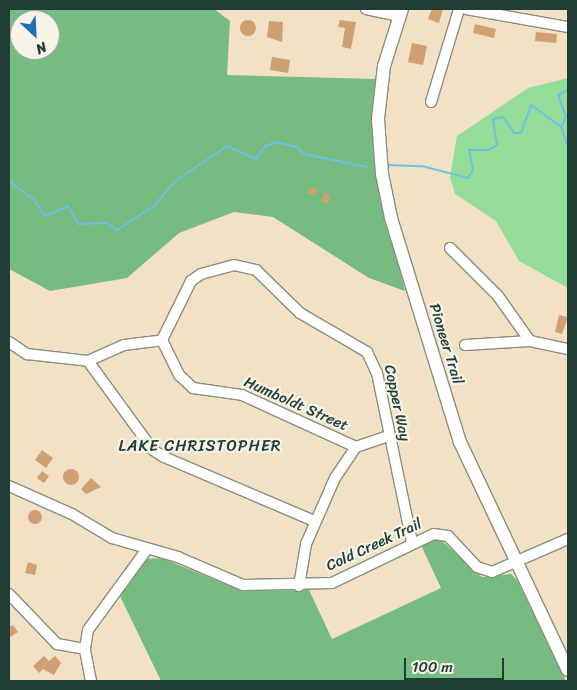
<!DOCTYPE html>
<style>
body{margin:0}
#map{position:relative;width:577px;height:690px;overflow:hidden;background:#f3e1c6;font-family:Sriracha,sans-serif}
div>[style]{position:absolute}
.green>*{inset:0;background:#93dd99}
.forest>*{inset:0;background:#76bc81}
.stream>*{height:2px;margin:-1px;padding:0 1px;transform-origin:1px;border-radius:1px;background:#6ac1e7}
.building>*{inset:0;background:#cfa072}
.round{border-radius:50%}
.roads{filter:drop-shadow(1px 0 #898f7d) drop-shadow(-1px 0 #898f7d) drop-shadow(0 1px #898f7d) drop-shadow(0 -1px #898f7d)}
.minor>*{height:10px;margin:-5px;padding:0 5px;transform-origin:5px;border-radius:5px;background:#fff}
.major>*{height:12px;margin:-6px;padding:0 6px;transform-origin:6px;border-radius:6px;background:#fff}
span{translate:-50% -50%;white-space:nowrap;text-align:center;line-height:1.15;-webkit-text-stroke:4.5px #f7f3e8;paint-order:stroke}
.street-label{font-size:15px;color:#1f3d34}
.neighbourhood-label{font-size:16px;color:#1f3d34;letter-spacing:1px}
.frame{position:absolute;inset:0;border:10px solid #1f3d34;pointer-events:none}
.north{position:absolute;left:10px;top:10px;width:50px;height:50px;box-sizing:border-box;background:#f7f3e8;border:1px solid #a1aaa0;border-radius:50%;rotate:155deg;font-size:14px;font-weight:700;line-height:20px;text-align:center;color:#1f3d34}
.north::after{content:'';display:block;margin:auto;width:18px;height:22px;background:#1f6fb2;clip-path:polygon(50% 0,100% 100%,50% 72%,0 100%)}
.scale{position:absolute;left:404px;top:658px;width:100px;height:22px;box-sizing:border-box;border:2px solid #1f3d34;border-top:0;padding-left:6px;font-size:15px;line-height:18px;white-space:nowrap;color:#1f3d34;-webkit-text-stroke:4px #f7f3e8;paint-order:stroke}
</style>
<div id="map">
<div class="green">
<i style="clip-path:polygon(568px 78px,568px 288px,519px 261px,496px 221px,455px 194px,450px 177px,457px 136px,528px 88px)"></i>
</div>
<div class="forest">
<i style="clip-path:polygon(evenodd,9px 9px,214px 9px,230px 21px,227px 75px,376px 79px,373px 154px,405px 291px,369px 278px,273px 217px,234px 212px,179px 233px,127px 278px,50px 291px,9px 269px,9px 9px,20px 20px,50px 20px,50px 50px,20px 50px,20px 20px)"></i>
<i style="clip-path:polygon(440px 539px,482px 577px,511px 574px,517px 580px,566px 681px,161px 681px,119px 594px,145px 559px,162px 558px,242px 591px,309px 590px,332px 639px,441px 588px,420px 543px)"></i>
</div>
<div class="stream">
<i style="left:561px;top:127px;width:20px;rotate:70deg"></i>
<i style="left:388px;top:165px;width:34px;rotate:2deg"></i>
<i style="left:422px;top:166px;width:48px;rotate:14.6deg"></i>
<i style="left:468px;top:178px;width:9px;rotate:-58deg"></i>
<i style="left:473px;top:170px;width:20px;rotate:-101deg"></i>
<i style="left:469px;top:150px;width:20px"></i>
<i style="left:489px;top:150px;width:9px;rotate:-32deg"></i>
<i style="left:497px;top:145px;width:26px;rotate:-99deg"></i>
<i style="left:493px;top:119px;width:10px;rotate:-11deg"></i>
<i style="left:503px;top:117px;width:19px;rotate:55deg"></i>
<i style="left:514px;top:133px;width:7px"></i>
<i style="left:521px;top:133px;width:30px;rotate:-70deg"></i>
<i style="left:531px;top:105px;width:37px;rotate:36deg"></i>
<i style="left:561px;top:127px;width:11px;rotate:-63deg"></i>
<i style="left:566px;top:117px;width:23px;rotate:-110deg"></i>
<i style="left:558px;top:95px;width:11px;rotate:-27deg"></i>
<i style="left:9px;top:181px;width:31px;rotate:37deg"></i>
<i style="left:34px;top:200px;width:19px;rotate:55deg"></i>
<i style="left:45px;top:216px;width:25px;rotate:-23deg"></i>
<i style="left:68px;top:206px;width:21px;rotate:61deg"></i>
<i style="left:78px;top:224px;width:28px;rotate:-2deg"></i>
<i style="left:106px;top:223px;width:13px;rotate:32deg"></i>
<i style="left:117px;top:230px;width:44px;rotate:-33deg"></i>
<i style="left:154px;top:206px;width:31px;rotate:-50deg"></i>
<i style="left:174px;top:182px;width:64px;rotate:-34.2deg"></i>
<i style="left:227px;top:146px;width:32px;rotate:24deg"></i>
<i style="left:256px;top:159px;width:16px;rotate:-55deg"></i>
<i style="left:265px;top:146px;width:12px;rotate:-20deg"></i>
<i style="left:276px;top:142px;width:22px;rotate:13deg"></i>
<i style="left:297px;top:147px;width:10px;rotate:45deg"></i>
<i style="left:304px;top:154px;width:64px;rotate:11.7deg"></i>
</div>
<div class="building">
<i style="clip-path:polygon(432px 9px,443px 9px,439px 23px,428px 19px)"></i>
<i class="round" style="left:240px;top:20px;width:16px;height:16px"></i>
<i style="clip-path:polygon(340px 20px,356px 22px,351px 49px,342px 47px,345px 28px,338px 27px)"></i>
<i style="clip-path:polygon(269px 21px,283px 22px,282px 42px,267px 37px)"></i>
<i style="clip-path:polygon(475px 24px,496px 29px,494px 38px,473px 33px)"></i>
<i style="clip-path:polygon(536px 32px,557px 34px,556px 43px,535px 41px)"></i>
<i style="clip-path:polygon(412px 43px,427px 46px,423px 65px,408px 62px)"></i>
<i style="clip-path:polygon(272px 57px,290px 60px,288px 73px,270px 70px)"></i>
<i style="clip-path:polygon(310px 187px,318px 190px,316px 196px,307px 193px)"></i>
<i style="clip-path:polygon(324px 193px,331px 195px,328px 204px,321px 202px)"></i>
<i style="clip-path:polygon(559px 315px,568px 317px,562px 334px,555px 332px)"></i>
<i style="clip-path:polygon(42px 450px,53px 458px,46px 468px,35px 460px)"></i>
<i class="round" style="left:63px;top:469px;width:16px;height:16px"></i>
<i style="clip-path:polygon(42px 471px,49px 476px,44px 483px,37px 478px)"></i>
<i style="clip-path:polygon(91px 478px,101px 487px,86px 494px,81px 489px)"></i>
<i class="round" style="left:28px;top:510px;width:14px;height:14px"></i>
<i style="clip-path:polygon(28px 562px,37px 565px,35px 575px,25px 573px)"></i>
<i style="clip-path:polygon(13px 625px,18px 632px,9px 638px,9px 627px)"></i>
<i style="clip-path:polygon(44px 656px,49px 661px,55px 656px,61px 663px,54px 675px,43px 669px,39px 673px,33px 666px)"></i>
</div>
<div class="roads">
<div class="minor">
<i style="left:366px;top:9px;width:34px;rotate:12deg"></i>
<i style="left:466px;top:9px;width:104px;rotate:10deg"></i>
<i style="left:431px;top:102px;width:97px;rotate:-73.2deg"></i>
<i style="left:450px;top:248px;width:68px;rotate:45deg"></i>
<i style="left:498px;top:296px;width:55px;rotate:54.6deg"></i>
<i style="left:162px;top:340px;width:39px;rotate:64deg"></i>
<i style="left:179px;top:375px;width:19px;rotate:43deg"></i>
<i style="left:193px;top:388px;width:49px;rotate:8.1deg"></i>
<i style="left:242px;top:395px;width:125px;rotate:24.5deg"></i>
<i style="left:9px;top:342px;width:22px;rotate:34deg"></i>
<i style="left:27px;top:354px;width:61px;rotate:6.5deg"></i>
<i style="left:88px;top:361px;width:110px;rotate:53.9deg"></i>
<i style="left:153px;top:450px;width:13px;rotate:32deg"></i>
<i style="left:164px;top:457px;width:163px;rotate:23.1deg"></i>
<i style="left:465px;top:345px;width:65px;rotate:-3.5deg"></i>
<i style="left:530px;top:341px;width:39px;rotate:12deg"></i>
<i style="left:88px;top:361px;width:39px;rotate:-24deg"></i>
<i style="left:124px;top:345px;width:38px;rotate:-7deg"></i>
<i style="left:162px;top:340px;width:66px;rotate:-63.8deg"></i>
<i style="left:191px;top:281px;width:12px;rotate:-35deg"></i>
<i style="left:201px;top:274px;width:34px;rotate:-15deg"></i>
<i style="left:234px;top:265px;width:23px;rotate:13deg"></i>
<i style="left:256px;top:270px;width:62px;rotate:44.3deg"></i>
<i style="left:300px;top:313px;width:78px;rotate:30.2deg"></i>
<i style="left:367px;top:352px;width:23px;rotate:65deg"></i>
<i style="left:377px;top:373px;width:173px;rotate:78.3deg"></i>
<i style="left:9px;top:486px;width:69px;rotate:24deg"></i>
<i style="left:72px;top:514px;width:47px;rotate:31deg"></i>
<i style="left:112px;top:538px;width:69px;rotate:16.1deg"></i>
<i style="left:178px;top:557px;width:71px;rotate:23.3deg"></i>
<i style="left:243px;top:585px;width:89px;rotate:-1.3deg"></i>
<i style="left:332px;top:583px;width:113px;rotate:-25.7deg"></i>
<i style="left:434px;top:534px;width:14px;rotate:8deg"></i>
<i style="left:448px;top:536px;width:42px;rotate:46.9deg"></i>
<i style="left:477px;top:567px;width:16px;rotate:18deg"></i>
<i style="left:492px;top:572px;width:83px;rotate:-23.5deg"></i>
<i style="left:299px;top:586px;width:43px;rotate:-80.5deg"></i>
<i style="left:306px;top:544px;width:72px;rotate:-66.3deg"></i>
<i style="left:335px;top:478px;width:37px;rotate:-56deg"></i>
<i style="left:356px;top:447px;width:34px;rotate:-19deg"></i>
<i style="left:9px;top:594px;width:69px;rotate:46.2deg"></i>
<i style="left:57px;top:644px;width:28px;rotate:10deg"></i>
<i style="left:91px;top:681px;width:33px;rotate:-101deg"></i>
<i style="left:85px;top:649px;width:19px;rotate:-81deg"></i>
<i style="left:88px;top:630px;width:100px;rotate:-53.9deg"></i>
</div>
<div class="major">
<i style="left:402px;top:9px;width:60px;rotate:107.5deg"></i>
<i style="left:384px;top:66px;width:53px;rotate:96.5deg"></i>
<i style="left:378px;top:119px;width:55px;rotate:85.8deg"></i>
<i style="left:382px;top:174px;width:45px;rotate:78.4deg"></i>
<i style="left:391px;top:218px;width:234px;rotate:72.9deg"></i>
<i style="left:460px;top:442px;width:252px;rotate:64.7deg"></i>
</div>
</div>
<div class="street-label">
<span style="left:446px;top:344px;rotate:73deg">Pioneer Trail</span>
<span style="left:397px;top:403px;rotate:78deg">Copper Way</span>
<span style="left:296px;top:404px;rotate:24deg">Humboldt Street</span>
<span style="left:374px;top:545px;rotate:-25deg">Cold Creek Trail</span>
</div>
<div class="neighbourhood-label">
<span style="left:200px;top:446px">LAKE CHRISTOPHER</span>
</div>
<div class="frame"></div>
<div class="north">N</div>
<div class="scale">100 m</div>
</div>
